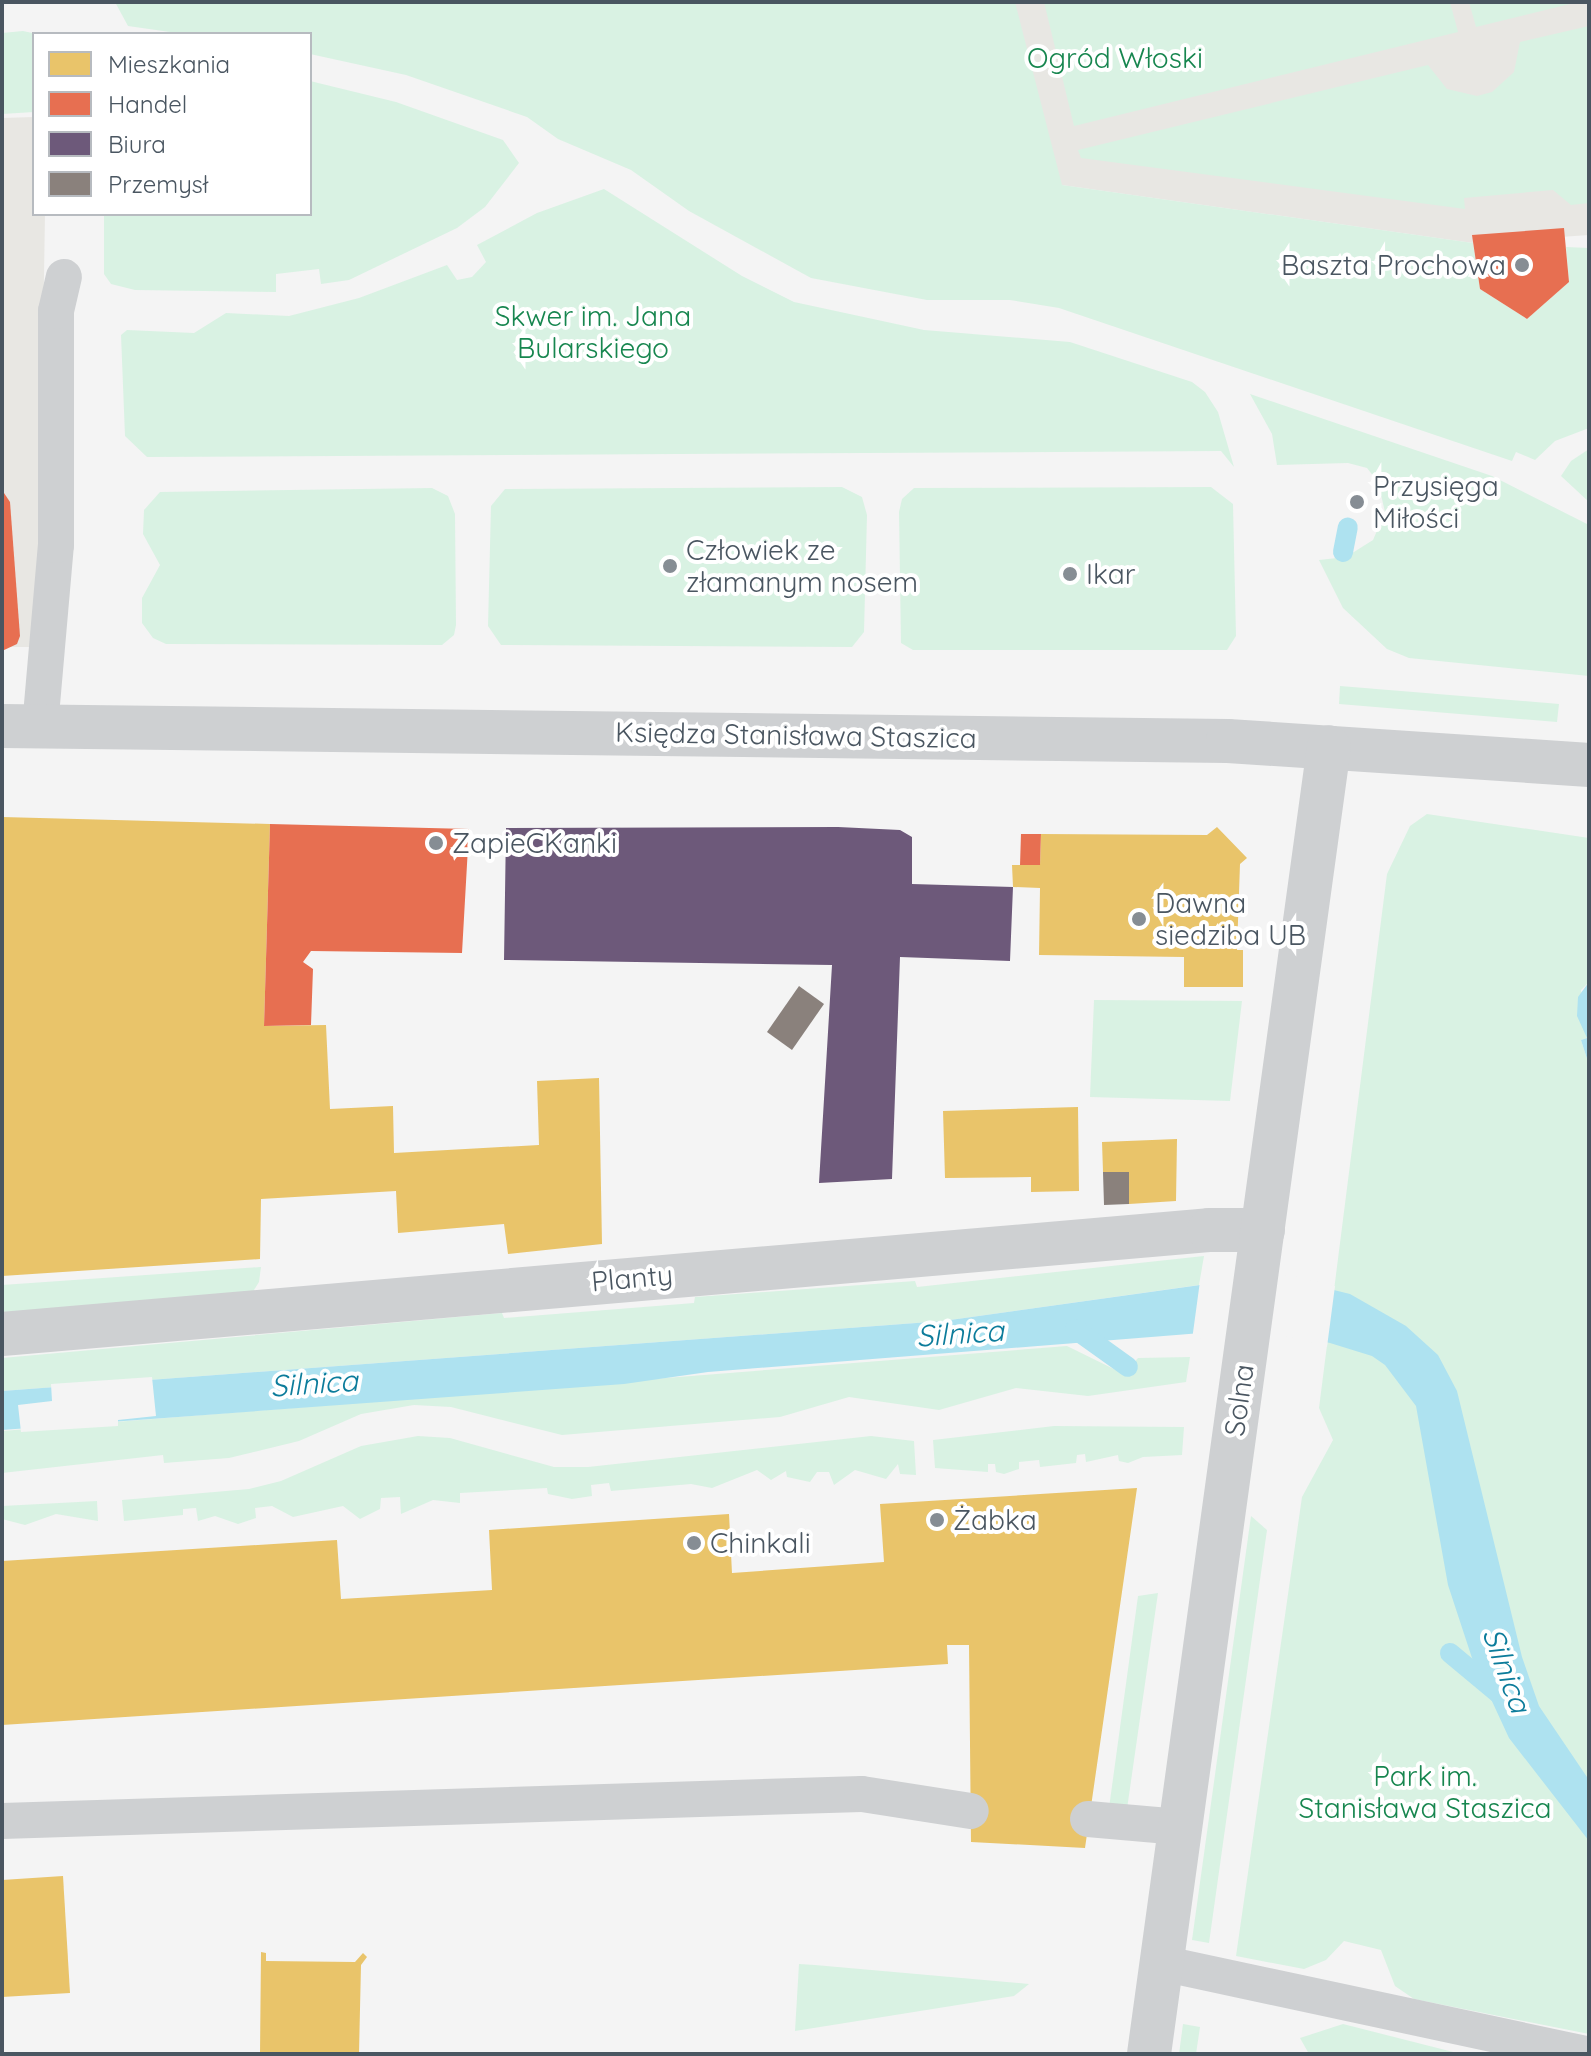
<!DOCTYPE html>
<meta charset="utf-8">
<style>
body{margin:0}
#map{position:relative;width:1591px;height:2056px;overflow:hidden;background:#f4f4f4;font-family:Quicksand,sans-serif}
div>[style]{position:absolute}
.commercial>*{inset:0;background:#e8e7e3}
.green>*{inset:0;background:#d9f2e3}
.water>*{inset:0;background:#aee2f0}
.pier>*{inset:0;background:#f4f4f4}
.homes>*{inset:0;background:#e9c46a}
.shops>*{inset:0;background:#e76f51}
.offices>*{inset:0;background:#6d597a}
.industry>*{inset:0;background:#8a817c}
.stream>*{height:20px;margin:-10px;padding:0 10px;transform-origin:10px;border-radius:10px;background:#aee2f0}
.lane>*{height:36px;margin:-18px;padding:0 18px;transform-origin:18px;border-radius:18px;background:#ced0d2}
.street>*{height:44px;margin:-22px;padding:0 22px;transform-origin:22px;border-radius:22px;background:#ced0d2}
.dots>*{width:22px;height:22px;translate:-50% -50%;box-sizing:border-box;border:4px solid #fff;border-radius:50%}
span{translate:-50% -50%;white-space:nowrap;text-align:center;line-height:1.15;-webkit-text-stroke:8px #fff;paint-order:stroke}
.park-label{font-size:28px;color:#17864f}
.poi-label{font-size:28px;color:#4a5661}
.right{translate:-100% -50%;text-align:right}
.left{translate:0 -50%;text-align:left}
.street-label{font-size:28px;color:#4a5661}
.water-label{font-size:30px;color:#0c7c9b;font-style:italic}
.frame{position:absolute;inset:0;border:4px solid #4a5661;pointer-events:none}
.legend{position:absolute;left:32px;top:32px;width:280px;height:184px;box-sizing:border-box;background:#fff;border:2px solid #b7bbc0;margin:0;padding:10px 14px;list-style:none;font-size:24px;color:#4a5661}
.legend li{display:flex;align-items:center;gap:16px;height:40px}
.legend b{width:40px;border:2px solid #b7bbc0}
</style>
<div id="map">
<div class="commercial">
<i style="clip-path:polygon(848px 2px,1589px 2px,1589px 235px,1473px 243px,1062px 185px)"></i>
<i style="clip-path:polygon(34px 117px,34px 214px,45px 214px,38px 647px,2px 647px,2px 118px)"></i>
</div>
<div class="green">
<i style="clip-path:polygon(115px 2px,1015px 2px,1062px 185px,1473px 243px,1480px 289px,1527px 319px,1569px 282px,1566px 247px,1589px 248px,1589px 428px,1555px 441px,1535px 460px,1516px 452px,1512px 461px,1059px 308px,1010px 300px,927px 300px,811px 278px,689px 211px,631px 170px,558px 139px,527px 117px,406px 75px,310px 54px,310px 34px,184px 34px,128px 26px)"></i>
<i style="clip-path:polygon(1044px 2px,1450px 2px,1458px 32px,1074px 126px)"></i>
<i style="clip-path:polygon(1469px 2px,1578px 2px,1476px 27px)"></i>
<i style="clip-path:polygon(1589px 26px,1589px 203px,1571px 205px,1553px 190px,1464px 198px,1465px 209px,1081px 158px,1078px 150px,1428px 65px,1447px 89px,1477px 96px,1492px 92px,1514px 72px,1520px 42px)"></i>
<i style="clip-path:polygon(23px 31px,37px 34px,34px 112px,2px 114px,2px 33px)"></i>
<i style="clip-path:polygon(310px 81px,396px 102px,503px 140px,519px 163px,485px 207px,457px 228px,349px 280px,321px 284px,319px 269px,276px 274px,276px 292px,135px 290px,111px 284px,104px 274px,104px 214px,310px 214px)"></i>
<i style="clip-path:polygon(604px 189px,742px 276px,794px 302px,924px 330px,1070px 342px,1192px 382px,1205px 392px,1218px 412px,1234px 467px,1221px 451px,147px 457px,125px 436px,121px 335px,127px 330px,194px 333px,226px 313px,289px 316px,359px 298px,447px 265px,457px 280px,472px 277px,486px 262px,477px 245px,537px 213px)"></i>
<i style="clip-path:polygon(1250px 394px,1492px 476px,1589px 525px,1589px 676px,1409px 658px,1387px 649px,1343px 608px,1319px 560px,1346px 557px,1373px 540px,1385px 512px,1378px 482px,1367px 468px,1348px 463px,1277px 465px,1272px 434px)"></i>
<i style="clip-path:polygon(1589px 449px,1589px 502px,1561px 476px,1571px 461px)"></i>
<i style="clip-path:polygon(842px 487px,862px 497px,867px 515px,864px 632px,852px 647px,501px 645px,488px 626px,491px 506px,505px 489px)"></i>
<i style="clip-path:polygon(1211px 487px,1233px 504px,1236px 636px,1227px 650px,913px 650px,901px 643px,899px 512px,902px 499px,914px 488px)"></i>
<i style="clip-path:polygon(432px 488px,448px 496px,455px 514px,456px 625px,454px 635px,442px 645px,166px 644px,153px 638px,142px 623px,142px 598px,160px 565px,143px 534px,144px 510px,160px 492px)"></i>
<i style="clip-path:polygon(1340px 686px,1559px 704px,1557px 722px,1339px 704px)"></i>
<i style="clip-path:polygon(1427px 814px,1589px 838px,1589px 982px,1581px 990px,1587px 1038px,1581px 1040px,1589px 1065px,1589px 2034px,1414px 1999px,1395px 1986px,1381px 1950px,1344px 1941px,1326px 1960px,1304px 1969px,1236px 1956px,1302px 1497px,1333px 1440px,1319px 1408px,1387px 874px,1410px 826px)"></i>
<i style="clip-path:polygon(1094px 1000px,1242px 1001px,1230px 1101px,1090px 1097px)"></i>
<i style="clip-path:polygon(1204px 1256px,1199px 1285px,943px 1321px,2px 1391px,2px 1358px,502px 1313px,504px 1318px,694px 1303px,695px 1297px,915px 1281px,917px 1287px)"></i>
<i style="clip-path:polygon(261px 1267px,259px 1282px,247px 1301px,2px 1320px,2px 1285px)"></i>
<i style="clip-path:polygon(1067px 1346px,1124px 1374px,1138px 1358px,1190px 1357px,1186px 1382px,1088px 1396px,1016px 1388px,939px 1410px,849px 1397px,780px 1417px,562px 1435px,451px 1407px,414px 1405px,361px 1414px,299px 1441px,229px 1458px,164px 1463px,163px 1455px,2px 1473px,2px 1431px)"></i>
<i style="clip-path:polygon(1054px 1426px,1184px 1427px,1182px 1455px,1143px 1457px,1128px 1463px,1119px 1461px,1118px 1455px,1086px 1462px,1085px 1454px,1077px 1455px,1076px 1463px,1040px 1467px,1039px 1460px,1019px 1462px,1019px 1469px,1004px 1474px,996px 1472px,995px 1464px,988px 1464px,988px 1472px,935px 1468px,933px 1440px)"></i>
<i style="clip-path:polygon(418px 1436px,450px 1438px,554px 1467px,588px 1467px,871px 1436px,914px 1441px,916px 1475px,900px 1474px,898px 1464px,886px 1479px,855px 1470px,834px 1485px,829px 1472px,817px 1472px,810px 1482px,787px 1477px,786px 1471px,771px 1480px,757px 1470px,712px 1488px,691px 1484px,611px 1491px,609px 1483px,591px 1485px,592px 1496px,572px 1499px,548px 1494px,547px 1488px,460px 1493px,460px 1503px,433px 1500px,401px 1514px,400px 1497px,381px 1498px,380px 1509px,360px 1519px,343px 1506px,293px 1517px,272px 1506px,255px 1508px,256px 1518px,238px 1524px,215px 1516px,198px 1521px,196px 1508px,183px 1509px,183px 1515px,124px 1521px,122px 1500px,249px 1489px,281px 1481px,361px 1446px)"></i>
<i style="clip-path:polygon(97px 1501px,98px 1521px,56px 1514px,25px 1525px,2px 1519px,2px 1506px)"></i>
<i style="clip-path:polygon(1251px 1516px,1267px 1530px,1209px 1943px,1192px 1940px)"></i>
<i style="clip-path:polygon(1158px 1593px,1127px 1809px,1109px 1808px,1138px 1596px)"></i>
<i style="clip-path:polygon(799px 1964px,815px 1965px,1029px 1984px,1014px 1996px,795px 2031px)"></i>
<i style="clip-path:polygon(1183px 2024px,1200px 2027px,1196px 2054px,1179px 2054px)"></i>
<i style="clip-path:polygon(1343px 2024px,1461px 2054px,1463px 2054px,1309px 2054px,1300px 2038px)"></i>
</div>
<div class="water">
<i style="clip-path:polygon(1589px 982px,1589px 1065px,1581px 1040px,1587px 1038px,1577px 1016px,1578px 997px)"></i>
<i style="clip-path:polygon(1243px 1279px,1293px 1280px,1350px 1294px,1406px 1326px,1438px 1355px,1457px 1391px,1522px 1657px,1539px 1706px,1589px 1780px,1589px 1841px,1509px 1738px,1472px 1658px,1448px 1585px,1416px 1406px,1385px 1365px,1372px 1356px,1330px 1343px,1289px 1333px,1239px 1330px,708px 1372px,624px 1384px,2px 1430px,2px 1391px,943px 1321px)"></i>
</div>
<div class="pier">
<i style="clip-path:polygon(1243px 1275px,1293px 1276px,1335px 1286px,1327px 1347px,1289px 1337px,1239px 1334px,1192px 1340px,1200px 1281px)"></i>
<i style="clip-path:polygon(152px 1377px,156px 1416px,118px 1420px,118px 1426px,21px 1432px,18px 1405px,52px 1401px,51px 1384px)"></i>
</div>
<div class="homes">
<i style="clip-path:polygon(2px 817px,270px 824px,264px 1026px,326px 1025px,330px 1109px,393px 1106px,394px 1153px,539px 1145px,537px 1081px,599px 1078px,602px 1244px,508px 1254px,504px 1224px,398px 1233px,396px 1191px,261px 1199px,260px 1259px,2px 1276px)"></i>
<i style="clip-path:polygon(1217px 827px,1247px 858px,1240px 864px,1237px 950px,1243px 950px,1243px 987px,1184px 987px,1184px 957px,1039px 955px,1040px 888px,1013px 887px,1012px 865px,1040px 865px,1041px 834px,1207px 835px)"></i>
<i style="clip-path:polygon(1078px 1107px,1079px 1191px,1031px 1192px,1031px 1177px,945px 1178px,943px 1111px)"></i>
<i style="clip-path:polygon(1177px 1139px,1176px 1201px,1129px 1204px,1129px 1172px,1103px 1172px,1102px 1142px)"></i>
<i style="clip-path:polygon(1137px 1488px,1085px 1848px,971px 1842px,969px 1645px,947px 1645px,948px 1664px,2px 1725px,2px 1561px,337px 1540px,341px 1599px,492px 1590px,489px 1530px,729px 1514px,732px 1573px,884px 1562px,880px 1504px)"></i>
<i style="clip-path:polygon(63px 1876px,70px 1993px,2px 1997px,2px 1880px)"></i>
<i style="clip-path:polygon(261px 1952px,266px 1953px,266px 1961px,355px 1962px,363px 1953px,367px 1957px,361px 1965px,359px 2054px,260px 2054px)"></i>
</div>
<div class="shops">
<i style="clip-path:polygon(1564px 228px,1569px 282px,1527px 319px,1480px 289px,1472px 235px)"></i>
<i style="clip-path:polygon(2px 490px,10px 502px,20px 636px,17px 644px,2px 651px)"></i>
<i style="clip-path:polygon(270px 824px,469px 829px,462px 953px,311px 951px,303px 962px,313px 969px,311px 1025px,264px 1026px)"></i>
<i style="clip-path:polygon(1021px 834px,1041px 834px,1040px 865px,1020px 865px)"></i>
</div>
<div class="offices">
<i style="clip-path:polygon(838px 827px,900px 830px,912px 837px,912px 884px,1013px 887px,1010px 961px,900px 957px,892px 1179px,819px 1183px,832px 965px,504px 960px,506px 828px)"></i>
</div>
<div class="industry">
<i style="clip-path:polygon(799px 986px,824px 1004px,792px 1050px,767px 1032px)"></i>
<i style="clip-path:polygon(1103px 1172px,1129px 1172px,1129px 1204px,1104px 1205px)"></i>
</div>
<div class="stream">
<i style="left:1343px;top:552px;width:25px;rotate:-79deg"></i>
<i style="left:1075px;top:1329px;width:65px;rotate:35.6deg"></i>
<i style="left:1450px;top:1653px;width:72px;rotate:39.9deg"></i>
</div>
<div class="lane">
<i style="left:40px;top:727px;width:183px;rotate:-85deg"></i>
<i style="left:56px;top:545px;width:234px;rotate:-90deg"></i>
<i style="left:56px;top:311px;width:35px;rotate:-77deg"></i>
<i style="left:1088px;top:1819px;width:92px;rotate:5deg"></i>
<i style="left:2px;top:1821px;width:860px;rotate:-1.8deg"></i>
<i style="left:862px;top:1794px;width:110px;rotate:8.9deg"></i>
<i style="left:1161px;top:1963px;width:435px;rotate:12.1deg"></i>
</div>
<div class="street">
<i style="left:2px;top:726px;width:1226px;rotate:0.7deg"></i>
<i style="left:1228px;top:741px;width:362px;rotate:3.8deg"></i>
<i style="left:2px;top:1334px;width:1211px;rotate:-4.92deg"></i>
<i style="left:1209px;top:1230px;width:54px"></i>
<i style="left:1149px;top:2054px;width:1319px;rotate:-82.16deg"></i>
</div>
<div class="dots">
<i style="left:1522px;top:265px;background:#868d94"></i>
<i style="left:1357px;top:502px;background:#868d94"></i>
<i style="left:670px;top:566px;background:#868d94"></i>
<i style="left:1070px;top:574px;background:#868d94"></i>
<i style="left:436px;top:843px;background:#868d94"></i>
<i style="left:1139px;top:919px;background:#868d94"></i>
<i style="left:937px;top:1520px;background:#868d94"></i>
<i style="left:694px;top:1543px;background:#868d94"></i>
</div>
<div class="park-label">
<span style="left:1115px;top:58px">Ogród Włoski</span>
<span style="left:593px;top:332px">Skwer im. Jana<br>Bularskiego</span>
<span style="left:1425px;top:1792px">Park im.<br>Stanisława Staszica</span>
</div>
<div class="poi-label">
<span class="right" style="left:1506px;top:265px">Baszta Prochowa</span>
<span class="left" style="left:1373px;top:502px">Przysięga<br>Miłości</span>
<span class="left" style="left:686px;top:566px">Człowiek ze<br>złamanym nosem</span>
<span class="left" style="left:1086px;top:574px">Ikar</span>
<span class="left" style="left:452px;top:843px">ZapieCKanki</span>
<span class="left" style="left:1155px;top:919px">Dawna<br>siedziba UB</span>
<span class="left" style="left:953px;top:1520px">Żabka</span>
<span class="left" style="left:710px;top:1543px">Chinkali</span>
</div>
<div class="street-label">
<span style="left:796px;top:735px;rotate:1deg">Księdza Stanisława Staszica</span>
<span style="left:632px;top:1278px;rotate:-5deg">Planty</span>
<span style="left:1239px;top:1400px;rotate:-82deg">Solna</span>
</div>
<div class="water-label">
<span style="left:960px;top:1333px;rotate:-4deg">Silnica</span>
<span style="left:314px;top:1383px;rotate:-4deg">Silnica</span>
<span style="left:1507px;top:1670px;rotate:70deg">Silnica</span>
</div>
<div class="frame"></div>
<ul class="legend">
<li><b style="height:22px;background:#e9c46a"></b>Mieszkania</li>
<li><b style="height:22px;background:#e76f51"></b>Handel</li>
<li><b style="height:22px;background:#6d597a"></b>Biura</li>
<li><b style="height:22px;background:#8a817c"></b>Przemysł</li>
</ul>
</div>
